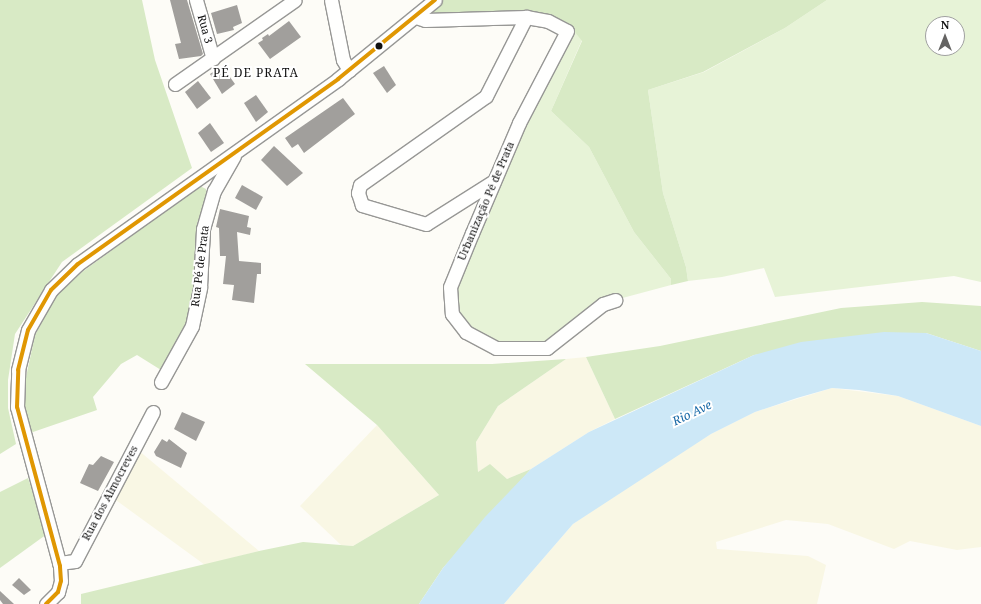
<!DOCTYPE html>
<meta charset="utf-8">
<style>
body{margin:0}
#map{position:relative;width:981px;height:604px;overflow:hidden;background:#fdfcf7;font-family:"Noto Serif",serif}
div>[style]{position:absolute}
.farmland>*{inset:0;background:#f9f7e4}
.green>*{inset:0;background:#e7f3d7}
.forest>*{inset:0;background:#d8eac5}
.water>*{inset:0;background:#cde8f7}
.building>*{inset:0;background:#a19f9c}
.roads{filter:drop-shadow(1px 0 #979795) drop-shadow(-1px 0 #979795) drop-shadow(0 1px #979795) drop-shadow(0 -1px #979795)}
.minor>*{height:13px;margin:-6.5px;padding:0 6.5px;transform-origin:6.5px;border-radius:6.5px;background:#fffffe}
.bus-1>*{height:4px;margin:-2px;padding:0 2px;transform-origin:2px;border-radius:2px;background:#e09702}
.dots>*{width:11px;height:11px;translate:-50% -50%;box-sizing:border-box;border:2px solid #fff;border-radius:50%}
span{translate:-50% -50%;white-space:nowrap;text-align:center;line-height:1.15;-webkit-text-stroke:4px #fff;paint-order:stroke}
.street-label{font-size:11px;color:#111}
.neighbourhood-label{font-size:12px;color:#111;letter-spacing:1px}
.water-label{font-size:12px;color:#1768a6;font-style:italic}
.north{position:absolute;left:925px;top:16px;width:40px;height:40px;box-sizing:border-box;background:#fff;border:1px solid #a0a0a0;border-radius:50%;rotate:0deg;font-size:11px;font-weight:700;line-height:16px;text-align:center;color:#111}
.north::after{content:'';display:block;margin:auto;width:14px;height:18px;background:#646362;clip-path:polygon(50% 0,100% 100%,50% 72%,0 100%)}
</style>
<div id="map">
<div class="farmland">
<i style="clip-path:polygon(586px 357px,615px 419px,589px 432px,531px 469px,507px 479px,490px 465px,478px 472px,476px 442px,498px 406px,566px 359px)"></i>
<i style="clip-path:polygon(832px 388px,898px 396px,981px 426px,981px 547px,957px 550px,910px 541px,894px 549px,828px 524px,786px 520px,716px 542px,717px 549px,808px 556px,826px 565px,817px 604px,504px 604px,573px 524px,640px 478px,711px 434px,755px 412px)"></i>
<i style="clip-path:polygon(377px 425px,439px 495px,353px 546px,341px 545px,300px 506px)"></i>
<i style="clip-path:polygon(138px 450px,259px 551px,205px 565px,113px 498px)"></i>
</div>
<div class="green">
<i style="clip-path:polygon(evenodd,827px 0,981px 0,981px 282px,954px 276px,775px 297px,764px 268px,722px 277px,688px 281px,686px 267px,663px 193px,648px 90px,704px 72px,785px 28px,827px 0,933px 24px,957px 24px,957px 48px,933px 48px,933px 24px)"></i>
<i style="clip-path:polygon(567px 31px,574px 31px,582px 40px,551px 111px,589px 147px,634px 232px,671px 279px,671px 285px,615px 300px,547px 348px,496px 348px,452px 314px,450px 287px)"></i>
</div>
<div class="forest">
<i style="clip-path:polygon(0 0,142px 0,155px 60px,192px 168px,62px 262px,15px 334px,8px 380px,8px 408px,16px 444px,0 454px)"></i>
<i style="clip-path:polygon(442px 0,827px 0,785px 28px,703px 72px,648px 90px,663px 193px,686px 267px,688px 281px,671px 285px,671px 279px,634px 232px,589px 147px,551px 111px,582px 41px,574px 31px,567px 31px,548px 21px,446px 19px,429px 11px)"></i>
<i style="clip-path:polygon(200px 186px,206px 189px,208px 198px,197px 223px,200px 287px,185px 330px,161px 370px,137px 355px,121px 364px,93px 397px,97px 410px,33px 432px,25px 429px,22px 396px,35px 335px,57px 295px,82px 272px)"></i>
<i style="clip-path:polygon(922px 302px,981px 306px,981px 351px,926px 333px,754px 355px,615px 419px,586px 357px,660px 346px,841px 308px)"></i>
<i style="clip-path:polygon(566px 359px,498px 406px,476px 442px,478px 472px,490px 464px,507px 479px,531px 469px,443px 568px,419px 604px,81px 604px,81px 594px,259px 551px,303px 542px,353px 546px,439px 495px,377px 425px,305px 364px,492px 364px)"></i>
<i style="clip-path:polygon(28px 478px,47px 534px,0 568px,0 492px)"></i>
</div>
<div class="water">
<i style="clip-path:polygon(884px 332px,926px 333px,981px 351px,981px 426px,898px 396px,859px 390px,832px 388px,797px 398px,755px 412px,711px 434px,573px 524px,504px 604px,419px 604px,443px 568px,485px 517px,531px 469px,589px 432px,754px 355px,801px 342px)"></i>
</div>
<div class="building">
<i style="clip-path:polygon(170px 0,187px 0,203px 54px,201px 56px,179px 59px,175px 44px,181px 43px)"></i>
<i style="clip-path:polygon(237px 5px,242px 23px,233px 27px,234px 30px,217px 34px,211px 13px)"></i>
<i style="clip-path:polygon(289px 21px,301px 37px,270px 59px,258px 43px,263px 40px,262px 38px,268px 34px,269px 36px)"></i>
<i style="clip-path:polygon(222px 66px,235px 84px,222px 94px,210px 74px)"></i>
<i style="clip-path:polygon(384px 66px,396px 85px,387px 93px,373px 73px)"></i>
<i style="clip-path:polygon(198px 81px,211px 98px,197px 109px,185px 92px)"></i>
<i style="clip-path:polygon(256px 95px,268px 112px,256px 122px,244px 103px)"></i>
<i style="clip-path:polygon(343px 98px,355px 114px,304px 153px,298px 144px,292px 148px,285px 138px)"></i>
<i style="clip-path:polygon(210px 123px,224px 143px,211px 152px,198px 133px)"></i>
<i style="clip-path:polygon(274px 146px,303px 173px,287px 186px,261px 160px)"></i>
<i style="clip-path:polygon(242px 185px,263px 197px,256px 210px,235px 198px)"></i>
<i style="clip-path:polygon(220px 209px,249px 216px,247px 227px,251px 228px,250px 235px,237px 232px,239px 261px,261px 263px,261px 274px,257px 274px,254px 303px,232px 300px,234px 285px,223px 284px,226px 256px,220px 256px,219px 228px,216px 227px)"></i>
<i style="clip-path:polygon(182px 412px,205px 422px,196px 441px,174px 429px)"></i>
<i style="clip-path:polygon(162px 439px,167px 442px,169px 439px,187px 453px,181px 468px,156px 456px,154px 452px)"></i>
<i style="clip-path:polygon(101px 456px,114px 462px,98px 491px,80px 483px,89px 464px,93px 465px)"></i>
<i style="clip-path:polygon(19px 578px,31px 590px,24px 595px,12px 585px)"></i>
<i style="clip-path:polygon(0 591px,14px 604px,3px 604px,0 600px)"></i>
</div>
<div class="roads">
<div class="minor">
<i style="left:196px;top:0;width:61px;rotate:73.9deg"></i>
<i style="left:331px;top:0;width:61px;rotate:78.7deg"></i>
<i style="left:343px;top:60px;width:12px;rotate:59deg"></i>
<i style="left:416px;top:17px;width:9px;rotate:18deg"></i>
<i style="left:425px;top:20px;width:101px;rotate:-1.7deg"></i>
<i style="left:526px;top:17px;width:22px;rotate:10deg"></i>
<i style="left:548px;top:21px;width:21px;rotate:28deg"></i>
<i style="left:567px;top:31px;width:104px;rotate:117.6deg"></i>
<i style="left:519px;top:123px;width:120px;rotate:113.1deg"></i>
<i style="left:472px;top:233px;width:58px;rotate:112.2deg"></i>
<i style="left:450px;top:287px;width:27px;rotate:86deg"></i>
<i style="left:452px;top:314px;width:23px;rotate:52deg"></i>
<i style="left:466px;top:332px;width:34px;rotate:28deg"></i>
<i style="left:496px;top:348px;width:51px"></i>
<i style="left:547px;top:348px;width:71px;rotate:-38.2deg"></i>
<i style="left:603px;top:304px;width:13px;rotate:-18deg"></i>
<i style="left:175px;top:84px;width:146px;rotate:-35deg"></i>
<i style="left:494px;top:181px;width:80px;rotate:147.7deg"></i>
<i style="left:426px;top:224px;width:67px;rotate:-163.5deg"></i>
<i style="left:362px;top:205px;width:13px;rotate:-108deg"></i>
<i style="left:358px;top:193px;width:8px;rotate:-76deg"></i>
<i style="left:360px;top:185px;width:154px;rotate:-35.2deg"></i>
<i style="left:486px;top:96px;width:89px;rotate:-63.1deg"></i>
<i style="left:161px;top:382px;width:64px;rotate:-61deg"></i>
<i style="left:192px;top:326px;width:40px;rotate:-78deg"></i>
<i style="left:200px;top:287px;width:58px;rotate:-87deg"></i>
<i style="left:203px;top:229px;width:40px;rotate:-74deg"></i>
<i style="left:214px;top:191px;width:40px;rotate:-60.3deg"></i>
<i style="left:59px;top:563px;width:16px;rotate:-7deg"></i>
<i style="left:75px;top:561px;width:168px;rotate:-62.4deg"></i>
<i style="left:46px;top:604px;width:17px;rotate:-45deg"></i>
<i style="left:58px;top:592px;width:11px;rotate:-75deg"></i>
<i style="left:61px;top:581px;width:15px;rotate:-94deg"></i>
<i style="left:60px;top:566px;width:165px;rotate:-105.1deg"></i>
<i style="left:17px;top:407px;width:37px;rotate:-88deg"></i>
<i style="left:18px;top:370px;width:41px;rotate:-76deg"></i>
<i style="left:28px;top:330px;width:46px;rotate:-60.1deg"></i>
<i style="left:51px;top:290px;width:37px;rotate:-44deg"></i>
<i style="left:78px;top:264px;width:319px;rotate:-35.4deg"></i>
<i style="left:338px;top:79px;width:125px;rotate:-39.2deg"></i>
</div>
</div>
<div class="bus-1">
<i style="left:46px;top:604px;width:17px;rotate:-45deg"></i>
<i style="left:58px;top:592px;width:11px;rotate:-75deg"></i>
<i style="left:61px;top:581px;width:15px;rotate:-94deg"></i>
<i style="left:60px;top:566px;width:165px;rotate:-105.1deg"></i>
<i style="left:17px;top:407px;width:37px;rotate:-88deg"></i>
<i style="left:18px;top:370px;width:41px;rotate:-76deg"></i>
<i style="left:28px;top:330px;width:46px;rotate:-60.1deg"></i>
<i style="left:51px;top:290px;width:37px;rotate:-44deg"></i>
<i style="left:78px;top:264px;width:319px;rotate:-35.4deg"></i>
<i style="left:338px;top:79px;width:125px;rotate:-39.2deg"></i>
</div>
<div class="dots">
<i style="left:379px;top:46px;background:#111"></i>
</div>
<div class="street-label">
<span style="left:205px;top:29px;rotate:74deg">Rua 3</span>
<span style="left:486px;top:201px;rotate:-67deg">Urbanização Pé de Prata</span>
<span style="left:200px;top:266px;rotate:-83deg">Rua Pé de Prata</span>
<span style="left:110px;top:493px;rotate:-62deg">Rua dos Almocreves</span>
</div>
<div class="neighbourhood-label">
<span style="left:256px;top:73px">PÉ DE PRATA</span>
</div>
<div class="water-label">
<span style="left:692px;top:413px;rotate:-26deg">Rio Ave</span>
</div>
<div class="north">N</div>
</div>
